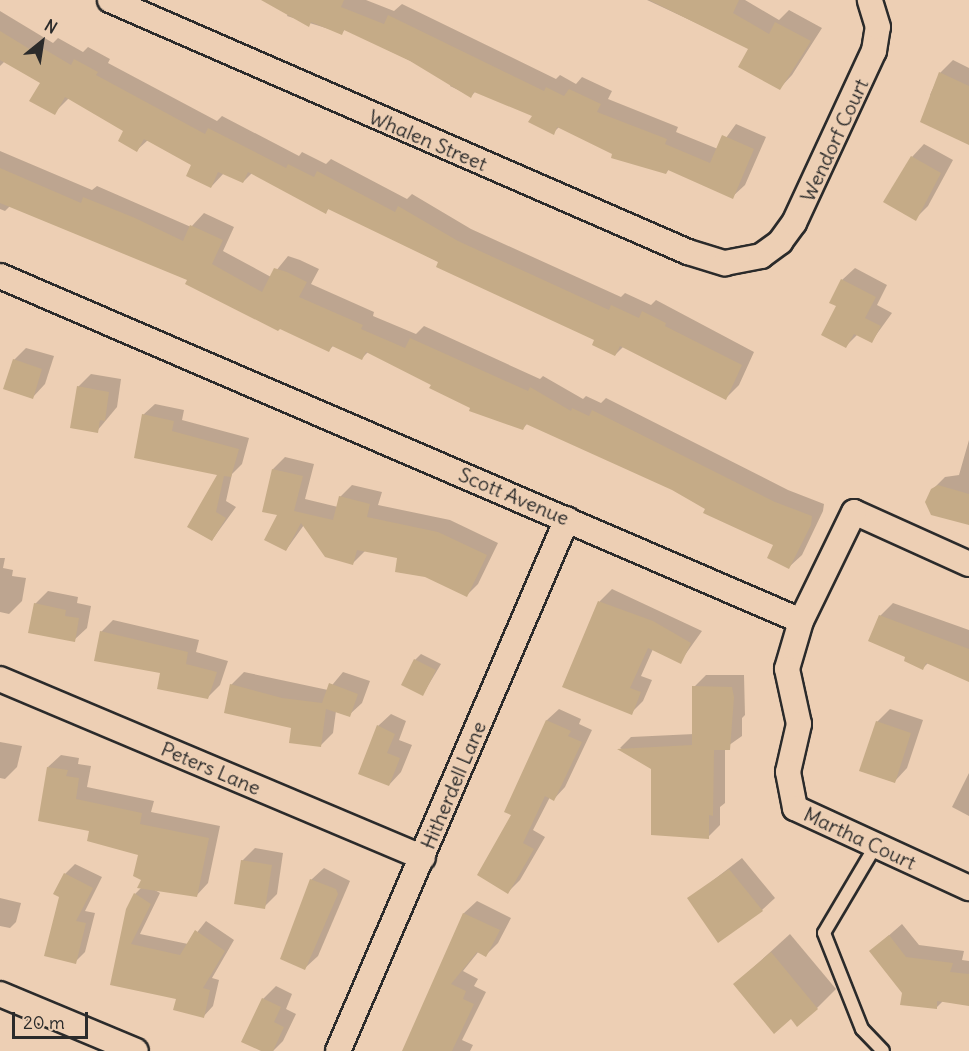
<!DOCTYPE html>
<style>
body{margin:0}
#map{position:relative;width:969px;height:1051px;overflow:hidden;background:#edcfb4;font-family:Delius,sans-serif}
div>[style]{position:absolute}
.shadow>*{inset:0;background:#0003}
.building>*{inset:0;background:#c5ab87}
.roads{filter:drop-shadow(2px 0 #2b2b2b) drop-shadow(-2px 0 #2b2b2b) drop-shadow(0 2px #2b2b2b) drop-shadow(0 -2px #2b2b2b)}
.lane>*{height:12px;margin:-6px;padding:0 6px;transform-origin:6px;border-radius:6px;background:#edcfb4}
.street>*{height:24px;margin:-12px;padding:0 12px;transform-origin:12px;border-radius:12px;background:#edcfb4}
span{translate:-50% -50%;white-space:nowrap;text-align:center;line-height:1.15;-webkit-text-stroke:4.5px #edcfb4;paint-order:stroke}
.street-label{font-size:20px;color:#2b2b2b}
.north{position:absolute;left:12px;top:12px;width:60px;height:60px;-webkit-text-stroke:4px #edcfb4;paint-order:stroke;rotate:30deg;font-size:16px;font-weight:700;line-height:24px;text-align:center;color:#2b2b2b}
.north::after{content:'';display:block;margin:auto;width:21px;height:27px;background:#2b2b2b;clip-path:polygon(50% 0,100% 100%,50% 72%,0 100%)}
.scale{position:absolute;left:12px;top:1012px;width:76px;height:27px;box-sizing:border-box;border:3px solid #2b2b2b;border-top:0;padding-left:8px;font-size:18px;line-height:21px;white-space:nowrap;color:#2b2b2b;-webkit-text-stroke:4px #edcfb4;paint-order:stroke}
</style>
<div id="map">
<div class="shadow">
<i style="clip-path:polygon(294px 0,366px 0,394px 11px,402px 4px,556px 79px,560px 75px,576px 84px,582px 77px,612px 91px,608px 99px,678px 127px,676px 132px,718px 149px,736px 124px,766px 137px,745px 185px,732px 197px,669px 169px,666px 173px,614px 153px,559px 127px,553px 133px,534px 115px,476px 91px,471px 96px,450px 86px,452px 81px,345px 29px,342px 33px,287px 16px)"></i>
<i style="clip-path:polygon(647px 0,745px 0,779px 20px,789px 10px,822px 28px,792px 75px,780px 88px,750px 48px)"></i>
<i style="clip-path:polygon(0 11px,53px 43px,58px 38px,83px 52px,88px 47px,110px 59px,108px 63px,217px 121px,222px 116px,299px 156px,302px 152px,326px 164px,331px 159px,407px 199px,412px 194px,471px 229px,621px 297px,625px 293px,651px 305px,656px 300px,754px 352px,739px 385px,726px 398px,624px 346px,615px 355px,596px 339px,329px 208px,326px 212px,252px 173px,243px 182px,224px 173px,211px 187px,193px 164px,148px 140px,137px 150px,125px 130px,69px 98px,54px 113px,42px 82px,5px 61px,0 66px)"></i>
<i style="clip-path:polygon(953px 60px,969px 68px,969px 138px,930px 95px,940px 73px)"></i>
<i style="clip-path:polygon(924px 144px,953px 160px,928px 206px,915px 219px,912px 157px)"></i>
<i style="clip-path:polygon(0 151px,92px 190px,97px 186px,191px 227px,204px 213px,234px 227px,223px 251px,271px 277px,288px 256px,300px 260px,319px 269px,311px 284px,374px 312px,373px 316px,416px 334px,424px 326px,540px 379px,543px 376px,583px 399px,586px 396px,601px 403px,606px 398px,788px 490px,824px 504px,823px 511px,802px 555px,789px 567px,775px 544px,673px 488px,528px 423px,523px 428px,368px 352px,362px 358px,334px 345px,329px 350px,189px 279px,10px 206px,5px 211px,0 209px)"></i>
<i style="clip-path:polygon(855px 268px,887px 285px,877px 305px,892px 313px,871px 342px,858px 334px,846px 346px,838px 306px,842px 280px)"></i>
<i style="clip-path:polygon(26px 348px,54px 356px,45px 384px,33px 397px,14px 360px)"></i>
<i style="clip-path:polygon(91px 374px,121px 379px,117px 407px,97px 431px,78px 387px)"></i>
<i style="clip-path:polygon(155px 404px,184px 410px,182px 420px,249px 438px,242px 464px,232px 474px,226px 501px,236px 507px,212px 540px,219px 473px,143px 415px)"></i>
<i style="clip-path:polygon(969px 440px,969px 524px,932px 490px,945px 477px,959px 475px)"></i>
<i style="clip-path:polygon(285px 457px,314px 464px,305px 499px,338px 507px,340px 497px,352px 485px,382px 492px,378px 505px,450px 520px,498px 543px,478px 584px,466px 596px,399px 557px,366px 550px,353px 563px,304px 525px,286px 550px,273px 469px)"></i>
<i style="clip-path:polygon(0 558px,5px 558px,3px 568px,13px 570px,12px 576px,26px 578px,22px 601px,9px 614px,0 612px)"></i>
<i style="clip-path:polygon(612px 589px,702px 631px,680px 662px,653px 649px,641px 676px,652px 680px,643px 701px,631px 713px,564px 686px,600px 601px)"></i>
<i style="clip-path:polygon(48px 591px,78px 597px,77px 603px,91px 606px,87px 628px,74px 640px,35px 604px)"></i>
<i style="clip-path:polygon(893px 603px,969px 630px,969px 680px,929px 662px,923px 668px,907px 656px,880px 616px)"></i>
<i style="clip-path:polygon(113px 620px,199px 640px,196px 652px,228px 661px,220px 685px,208px 697px,162px 671px,101px 632px)"></i>
<i style="clip-path:polygon(421px 654px,441px 664px,423px 694px,415px 660px)"></i>
<i style="clip-path:polygon(244px 672px,328px 690px,343px 672px,370px 681px,362px 703px,349px 715px,336px 711px,333px 733px,321px 745px,231px 685px)"></i>
<i style="clip-path:polygon(706px 675px,744px 675px,745px 715px,742px 718px,742px 736px,725px 748px,725px 803px,720px 807px,720px 825px,708px 837px,653px 768px,620px 748px,631px 737px,694px 734px,694px 687px)"></i>
<i style="clip-path:polygon(559px 709px,581px 719px,579px 724px,592px 730px,565px 787px,554px 799px,550px 797px,533px 830px,545px 837px,520px 880px,508px 892px,513px 814px,506px 811px,547px 720px)"></i>
<i style="clip-path:polygon(890px 709px,923px 720px,907px 768px,895px 781px,877px 722px)"></i>
<i style="clip-path:polygon(391px 714px,406px 721px,399px 740px,412px 745px,401px 772px,389px 785px,378px 726px)"></i>
<i style="clip-path:polygon(0 742px,22px 746px,17px 767px,5px 779px,0 778px)"></i>
<i style="clip-path:polygon(61px 755px,79px 758px,78px 764px,91px 766px,87px 787px,154px 801px,151px 812px,220px 826px,208px 883px,196px 896px,153px 889px,160px 893px,140px 934px,188px 944px,206px 921px,234px 940px,212px 978px,219px 980px,213px 1006px,203px 1017px,178px 998px,112px 984px,135px 894px,142px 887px,139px 854px,91px 830px,48px 767px)"></i>
<i style="clip-path:polygon(969px 773px,969px 816px,952px 807px)"></i>
<i style="clip-path:polygon(255px 848px,283px 853px,277px 894px,264px 907px,242px 861px)"></i>
<i style="clip-path:polygon(742px 858px,775px 898px,762px 910px,689px 899px)"></i>
<i style="clip-path:polygon(75px 864px,102px 877px,85px 911px,95px 913px,85px 952px,75px 962px,65px 874px)"></i>
<i style="clip-path:polygon(324px 868px,350px 881px,318px 956px,305px 968px,311px 880px)"></i>
<i style="clip-path:polygon(0 898px,21px 903px,16px 922px,10px 928px,0 926px)"></i>
<i style="clip-path:polygon(477px 901px,511px 918px,498px 943px,486px 955px,479px 951px,463px 971px,478px 979px,474px 986px,486px 992px,462px 1040px,473px 1045px,470px 1051px,403px 1051px,464px 913px)"></i>
<i style="clip-path:polygon(902px 924px,919px 945px,964px 951px,962px 960px,969px 961px,969px 1004px,943px 1001px,936px 1008px,903px 992px,871px 951px)"></i>
<i style="clip-path:polygon(790px 934px,836px 989px,817px 1008px,791px 1017px,735px 984px)"></i>
<i style="clip-path:polygon(276px 986px,292px 994px,286px 1009px,296px 1014px,283px 1041px,273px 1051px,265px 1051px,263px 999px)"></i>
</div>
<div class="building">
<i style="clip-path:polygon(261px 0,344px 0,341px 7px,384px 24px,388px 15px,544px 91px,546px 87px,564px 96px,569px 89px,601px 104px,597px 112px,667px 139px,665px 144px,710px 163px,722px 135px,754px 149px,733px 199px,668px 170px,666px 174px,611px 158px,612px 154px,557px 127px,554px 135px,528px 122px,532px 116px,474px 92px,471px 98px,410px 61px,344px 30px,342px 35px,311px 22px,309px 27px)"></i>
<i style="clip-path:polygon(649px 0,739px 0,733px 13px,769px 34px,775px 22px,811px 41px,780px 90px,738px 67px,748px 49px)"></i>
<i style="clip-path:polygon(0 31px,41px 56px,44px 49px,71px 65px,74px 59px,98px 72px,96px 75px,205px 134px,208px 128px,286px 168px,288px 164px,314px 177px,317px 171px,395px 212px,398px 206px,458px 241px,609px 310px,611px 305px,639px 318px,642px 311px,666px 323px,665px 326px,742px 365px,726px 400px,620px 346px,615px 356px,592px 345px,594px 340px,436px 267px,438px 262px,328px 209px,326px 214px,248px 172px,243px 183px,218px 172px,211px 188px,186px 176px,191px 165px,144px 139px,137px 152px,118px 141px,123px 131px,65px 97px,55px 115px,29px 101px,40px 83px,0 60px)"></i>
<i style="clip-path:polygon(939px 72px,969px 86px,969px 145px,920px 122px)"></i>
<i style="clip-path:polygon(911px 156px,941px 173px,916px 221px,883px 202px)"></i>
<i style="clip-path:polygon(0 168px,81px 203px,83px 197px,135px 218px,183px 241px,190px 225px,223px 240px,212px 264px,262px 292px,274px 268px,287px 272px,307px 282px,299px 297px,363px 325px,361px 329px,405px 348px,410px 338px,528px 391px,530px 387px,571px 411px,572px 408px,589px 416px,592px 410px,775px 502px,812px 516px,811px 525px,789px 569px,767px 558px,773px 545px,703px 513px,705px 509px,672px 490px,526px 424px,523px 430px,469px 411px,470px 408px,429px 388px,431px 385px,366px 352px,362px 360px,332px 346px,329px 352px,280px 329px,278px 331px,185px 284px,187px 280px,0 203px)"></i>
<i style="clip-path:polygon(841px 279px,876px 297px,865px 318px,881px 326px,872px 343px,854px 334px,846px 348px,821px 335px,836px 306px,829px 303px)"></i>
<i style="clip-path:polygon(13px 359px,42px 369px,33px 399px,3px 389px)"></i>
<i style="clip-path:polygon(77px 386px,109px 392px,105px 421px,100px 420px,98px 433px,70px 428px)"></i>
<i style="clip-path:polygon(142px 414px,174px 421px,172px 431px,239px 449px,231px 477px,224px 476px,216px 512px,226px 518px,212px 541px,187px 527px,217px 475px,134px 458px)"></i>
<i style="clip-path:polygon(272px 469px,303px 476px,294px 511px,333px 520px,339px 496px,370px 504px,367px 517px,438px 532px,487px 555px,467px 597px,425px 577px,395px 572px,397px 558px,357px 550px,353px 565px,325px 557px,301px 523px,286px 551px,264px 540px,277px 515px,262px 512px)"></i>
<i style="clip-path:polygon(938px 485px,969px 494px,969px 525px,931px 515px,925px 502px,931px 489px)"></i>
<i style="clip-path:polygon(598px 601px,653px 621px,691px 643px,681px 664px,648px 648px,630px 688px,641px 692px,632px 715px,562px 687px)"></i>
<i style="clip-path:polygon(34px 603px,66px 610px,65px 616px,79px 618px,75px 642px,28px 633px)"></i>
<i style="clip-path:polygon(879px 615px,969px 649px,969px 682px,926px 663px,923px 670px,904px 661px,905px 657px,868px 641px)"></i>
<i style="clip-path:polygon(100px 631px,188px 652px,186px 664px,217px 672px,208px 699px,157px 689px,160px 673px,94px 661px)"></i>
<i style="clip-path:polygon(414px 659px,436px 670px,423px 696px,401px 685px)"></i>
<i style="clip-path:polygon(329px 683px,358px 694px,350px 717px,326px 709px,321px 747px,289px 743px,291px 728px,224px 713px,230px 684px,282px 698px,322px 703px)"></i>
<i style="clip-path:polygon(692px 686px,732px 687px,734px 697px,730px 750px,714px 750px,713px 816px,709px 815px,709px 839px,651px 835px,651px 769px,617px 749px,692px 745px)"></i>
<i style="clip-path:polygon(546px 720px,571px 731px,568px 736px,582px 742px,554px 801px,545px 796px,523px 843px,534px 849px,508px 894px,477px 875px,511px 815px,504px 812px)"></i>
<i style="clip-path:polygon(876px 721px,911px 733px,895px 783px,859px 771px)"></i>
<i style="clip-path:polygon(377px 725px,395px 734px,387px 753px,400px 758px,389px 786px,358px 774px)"></i>
<i style="clip-path:polygon(47px 767px,68px 770px,66px 776px,79px 778px,76px 799px,142px 813px,140px 824px,209px 838px,197px 897px,137px 888px,141px 880px,133px 876px,138px 855px,87px 841px,89px 831px,38px 821px)"></i>
<i style="clip-path:polygon(241px 860px,272px 865px,265px 909px,234px 904px)"></i>
<i style="clip-path:polygon(729px 869px,763px 911px,718px 943px,687px 898px)"></i>
<i style="clip-path:polygon(64px 873px,93px 888px,76px 921px,86px 923px,76px 964px,44px 956px,59px 897px,53px 894px)"></i>
<i style="clip-path:polygon(310px 879px,336px 889px,338px 894px,305px 970px,280px 959px)"></i>
<i style="clip-path:polygon(134px 893px,151px 904px,131px 944px,180px 955px,195px 930px,225px 951px,203px 988px,210px 990px,204px 1018px,173px 1010px,176px 999px,110px 985px,126px 909px)"></i>
<i style="clip-path:polygon(463px 913px,500px 930px,486px 957px,477px 952px,451px 984px,466px 991px,463px 999px,474px 1004px,452px 1051px,402px 1051px)"></i>
<i style="clip-path:polygon(889px 935px,906px 957px,953px 963px,950px 972px,969px 974px,969px 1006px,937px 1001px,937px 1009px,900px 1005px,902px 993px,869px 951px)"></i>
<i style="clip-path:polygon(771px 952px,818px 1009px,797px 1027px,791px 1019px,774px 1034px,733px 984px)"></i>
<i style="clip-path:polygon(262px 998px,281px 1007px,274px 1022px,284px 1027px,273px 1051px,261px 1051px,241px 1042px)"></i>
</div>
<div class="roads">
<div class="lane">
<i style="left:876px;top:845px;width:102px;rotate:120.6deg"></i>
<i style="left:824px;top:933px;width:103px;rotate:68.4deg"></i>
<i style="left:862px;top:1029px;width:30px;rotate:46deg"></i>
</div>
<div class="street">
<i style="left:110px;top:0;width:631px;rotate:23.56deg"></i>
<i style="left:688px;top:252px;width:39px;rotate:17deg"></i>
<i style="left:725px;top:263px;width:37px;rotate:-11deg"></i>
<i style="left:761px;top:256px;width:24px;rotate:-36deg"></i>
<i style="left:780px;top:242px;width:24px;rotate:-54deg"></i>
<i style="left:794px;top:223px;width:190px;rotate:-65.1deg"></i>
<i style="left:874px;top:51px;width:24px;rotate:-81deg"></i>
<i style="left:878px;top:27px;width:28px;rotate:-107deg"></i>
<i style="left:0;top:276px;width:872px;rotate:23.3deg"></i>
<i style="left:969px;top:564px;width:126px;rotate:-155.7deg"></i>
<i style="left:854px;top:512px;width:121px;rotate:115.9deg"></i>
<i style="left:801px;top:621px;width:50px;rotate:106.3deg"></i>
<i style="left:787px;top:669px;width:56px;rotate:77.7deg"></i>
<i style="left:799px;top:724px;width:49px;rotate:102.9deg"></i>
<i style="left:788px;top:772px;width:37px;rotate:79deg"></i>
<i style="left:795px;top:808px;width:192px;rotate:24.7deg"></i>
<i style="left:0;top:679px;width:459px;rotate:22.9deg"></i>
<i style="left:0;top:994px;width:147px;rotate:22.7deg"></i>
<i style="left:338px;top:1051px;width:579px;rotate:-66.71deg"></i>
</div>
</div>
<div class="street-label">
<span style="left:428px;top:140px;rotate:23deg">Whalen Street</span>
<span style="left:834px;top:140px;rotate:-65deg">Wendorf Court</span>
<span style="left:514px;top:496px;rotate:23deg">Scott Avenue</span>
<span style="left:211px;top:768px;rotate:23deg">Peters Lane</span>
<span style="left:453px;top:785px;rotate:-67deg">Hitherdell Lane</span>
<span style="left:860px;top:838px;rotate:25deg">Martha Court</span>
</div>
<div class="north">N</div>
<div class="scale">20 m</div>
</div>
